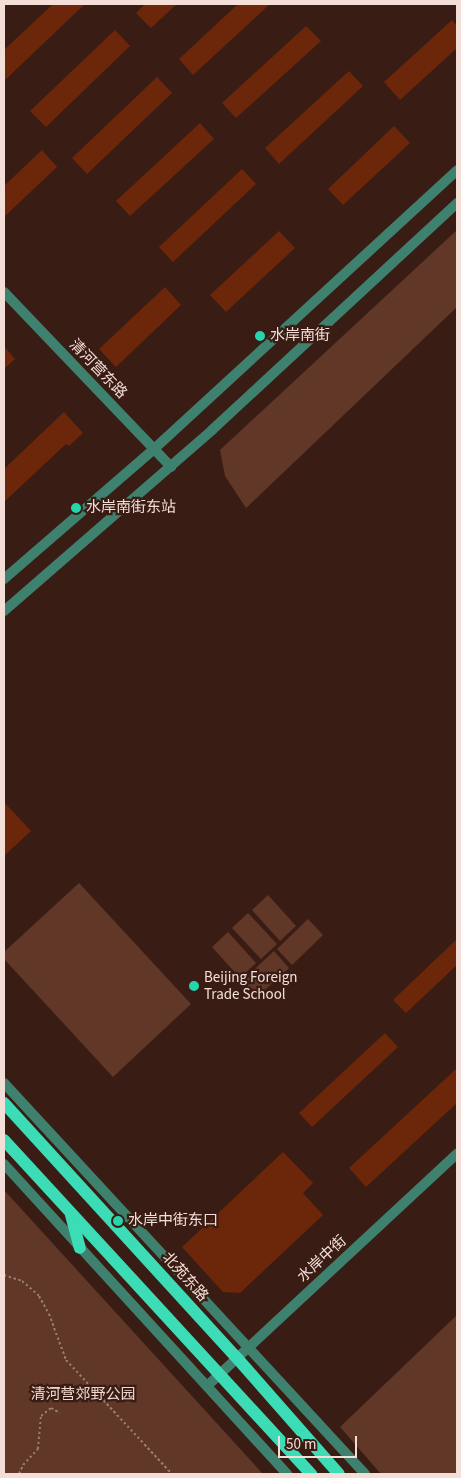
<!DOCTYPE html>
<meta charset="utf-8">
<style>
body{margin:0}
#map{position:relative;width:461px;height:1478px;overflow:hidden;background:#391d14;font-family:"Source Sans 3","Noto Sans SC",sans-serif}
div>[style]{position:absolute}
.green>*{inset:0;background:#613728}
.building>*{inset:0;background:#6c260a}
.path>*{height:2px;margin-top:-1px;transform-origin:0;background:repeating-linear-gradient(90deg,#957d75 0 2.5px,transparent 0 5px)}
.minor>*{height:10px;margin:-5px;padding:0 5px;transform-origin:5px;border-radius:5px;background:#3e816e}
.major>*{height:12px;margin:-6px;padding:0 6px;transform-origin:6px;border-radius:6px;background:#3bdcb6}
.dots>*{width:14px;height:14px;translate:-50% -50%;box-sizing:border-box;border:2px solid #391d14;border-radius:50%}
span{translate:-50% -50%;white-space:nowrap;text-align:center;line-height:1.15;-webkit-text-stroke:4.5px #391d14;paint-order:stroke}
.poi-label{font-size:15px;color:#f3dfd8}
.left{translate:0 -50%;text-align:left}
.street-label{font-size:15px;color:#f3dfd8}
.park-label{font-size:15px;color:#f0d9d1}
.frame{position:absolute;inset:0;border:5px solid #f3dfd8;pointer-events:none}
.scale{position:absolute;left:278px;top:1436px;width:79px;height:22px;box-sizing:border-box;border:2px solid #f3dfd8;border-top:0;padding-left:6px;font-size:15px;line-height:18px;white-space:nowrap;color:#f3dfd8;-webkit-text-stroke:4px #391d14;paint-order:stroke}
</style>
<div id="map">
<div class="green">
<i style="clip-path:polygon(457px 230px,457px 307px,246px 508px,225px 476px,220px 450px)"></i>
<i style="clip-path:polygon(79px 883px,191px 1004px,113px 1077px,4px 959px,4px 952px)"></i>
<i style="clip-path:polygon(268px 895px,296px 926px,280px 941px,252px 910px)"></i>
<i style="clip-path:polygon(248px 913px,277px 944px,261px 959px,232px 928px)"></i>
<i style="clip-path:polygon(308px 919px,323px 935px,292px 965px,277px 949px)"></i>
<i style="clip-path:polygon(228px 932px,256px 963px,240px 978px,212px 947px)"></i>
<i style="clip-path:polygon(274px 951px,289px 968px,257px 997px,242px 981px)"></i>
<i style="clip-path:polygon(4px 1190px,263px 1474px,4px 1474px)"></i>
<i style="clip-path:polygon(457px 1315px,457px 1474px,381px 1474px,340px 1427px)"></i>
</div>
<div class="building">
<i style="clip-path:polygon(53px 4px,85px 4px,4px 81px,4px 50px)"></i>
<i style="clip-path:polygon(145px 4px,177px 4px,151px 28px,136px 13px)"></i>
<i style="clip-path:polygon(238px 4px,270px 4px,193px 75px,179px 59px)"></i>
<i style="clip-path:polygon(452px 20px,457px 26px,457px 48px,400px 100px,384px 82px)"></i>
<i style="clip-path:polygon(306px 26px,321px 41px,236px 118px,222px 103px)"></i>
<i style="clip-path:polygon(115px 30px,130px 46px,46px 127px,30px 111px)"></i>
<i style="clip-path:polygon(349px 71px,363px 86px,279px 164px,265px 148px)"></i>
<i style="clip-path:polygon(157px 77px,172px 93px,87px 174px,72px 158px)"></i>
<i style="clip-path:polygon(200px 123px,214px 139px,130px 216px,116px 201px)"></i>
<i style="clip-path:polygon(394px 126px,410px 143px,343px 205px,328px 189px)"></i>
<i style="clip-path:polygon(42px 150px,57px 167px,4px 217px,4px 186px)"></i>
<i style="clip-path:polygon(242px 169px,256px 184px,173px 262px,159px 247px)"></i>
<i style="clip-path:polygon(279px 231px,295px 248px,226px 312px,210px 295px)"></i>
<i style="clip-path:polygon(165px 287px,181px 305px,116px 367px,99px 349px)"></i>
<i style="clip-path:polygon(4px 346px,15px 359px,4px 369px)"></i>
<i style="clip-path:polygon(64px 412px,83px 433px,69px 446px,66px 444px,4px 502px,4px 469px)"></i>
<i style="clip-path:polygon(4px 802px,31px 831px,4px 856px)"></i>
<i style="clip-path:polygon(457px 939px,457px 965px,406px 1013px,393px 1000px)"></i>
<i style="clip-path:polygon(385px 1033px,398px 1047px,312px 1127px,299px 1113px)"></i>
<i style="clip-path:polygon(457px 1068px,457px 1103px,366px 1187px,349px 1168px)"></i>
<i style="clip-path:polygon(283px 1152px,313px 1183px,303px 1193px,323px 1215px,240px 1293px,223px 1292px,182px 1247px)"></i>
</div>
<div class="path">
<i style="left:4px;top:1275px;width:19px;rotate:18deg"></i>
<i style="left:22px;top:1281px;width:23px;rotate:41deg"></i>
<i style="left:39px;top:1296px;width:21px;rotate:61deg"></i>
<i style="left:49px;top:1314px;width:49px;rotate:69.7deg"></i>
<i style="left:66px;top:1360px;width:156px;rotate:47.1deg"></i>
<i style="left:19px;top:1474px;width:10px;rotate:-66deg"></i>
<i style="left:23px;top:1465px;width:22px;rotate:-47deg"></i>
<i style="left:38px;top:1449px;width:33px;rotate:-85deg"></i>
<i style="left:41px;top:1416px;width:13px;rotate:-39deg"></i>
<i style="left:51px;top:1408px;width:10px;rotate:29deg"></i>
</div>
<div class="minor">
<i style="left:4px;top:292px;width:242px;rotate:46.3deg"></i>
<i style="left:4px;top:579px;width:198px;rotate:-40.9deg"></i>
<i style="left:154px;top:449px;width:412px;rotate:-42.6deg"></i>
<i style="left:4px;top:611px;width:276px;rotate:-41deg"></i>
<i style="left:212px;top:430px;width:334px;rotate:-42.8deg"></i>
<i style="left:4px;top:1083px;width:532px;rotate:47.28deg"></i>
<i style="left:4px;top:1164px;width:420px;rotate:47.6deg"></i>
<i style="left:207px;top:1386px;width:341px;rotate:-42.9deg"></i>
</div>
<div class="major">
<i style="left:4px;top:1103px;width:345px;rotate:47.6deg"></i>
<i style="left:237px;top:1358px;width:154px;rotate:48.7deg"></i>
<i style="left:4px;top:1140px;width:454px;rotate:47.4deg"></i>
<i style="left:71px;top:1215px;width:34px;rotate:75deg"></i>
</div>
<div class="dots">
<i style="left:260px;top:336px;background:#25d5ae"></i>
<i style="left:76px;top:508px;background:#25d5ae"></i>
<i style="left:194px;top:986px;background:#25d5ae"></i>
<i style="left:118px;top:1221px;background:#25d5ae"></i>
</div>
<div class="poi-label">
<span class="left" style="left:270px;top:336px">水岸南街</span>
<span class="left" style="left:86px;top:508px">水岸南街东站</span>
<span class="left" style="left:204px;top:986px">Beijing Foreign<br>Trade School</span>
<span class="left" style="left:128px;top:1221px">水岸中街东口</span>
</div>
<div class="street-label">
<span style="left:98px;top:369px;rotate:46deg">清河营东路</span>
<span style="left:322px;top:1259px;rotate:-43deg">水岸中街</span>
<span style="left:185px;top:1277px;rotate:48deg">北苑东路</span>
</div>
<div class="park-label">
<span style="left:83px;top:1395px">清河营郊野公园</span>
</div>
<div class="frame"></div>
<div class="scale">50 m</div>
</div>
